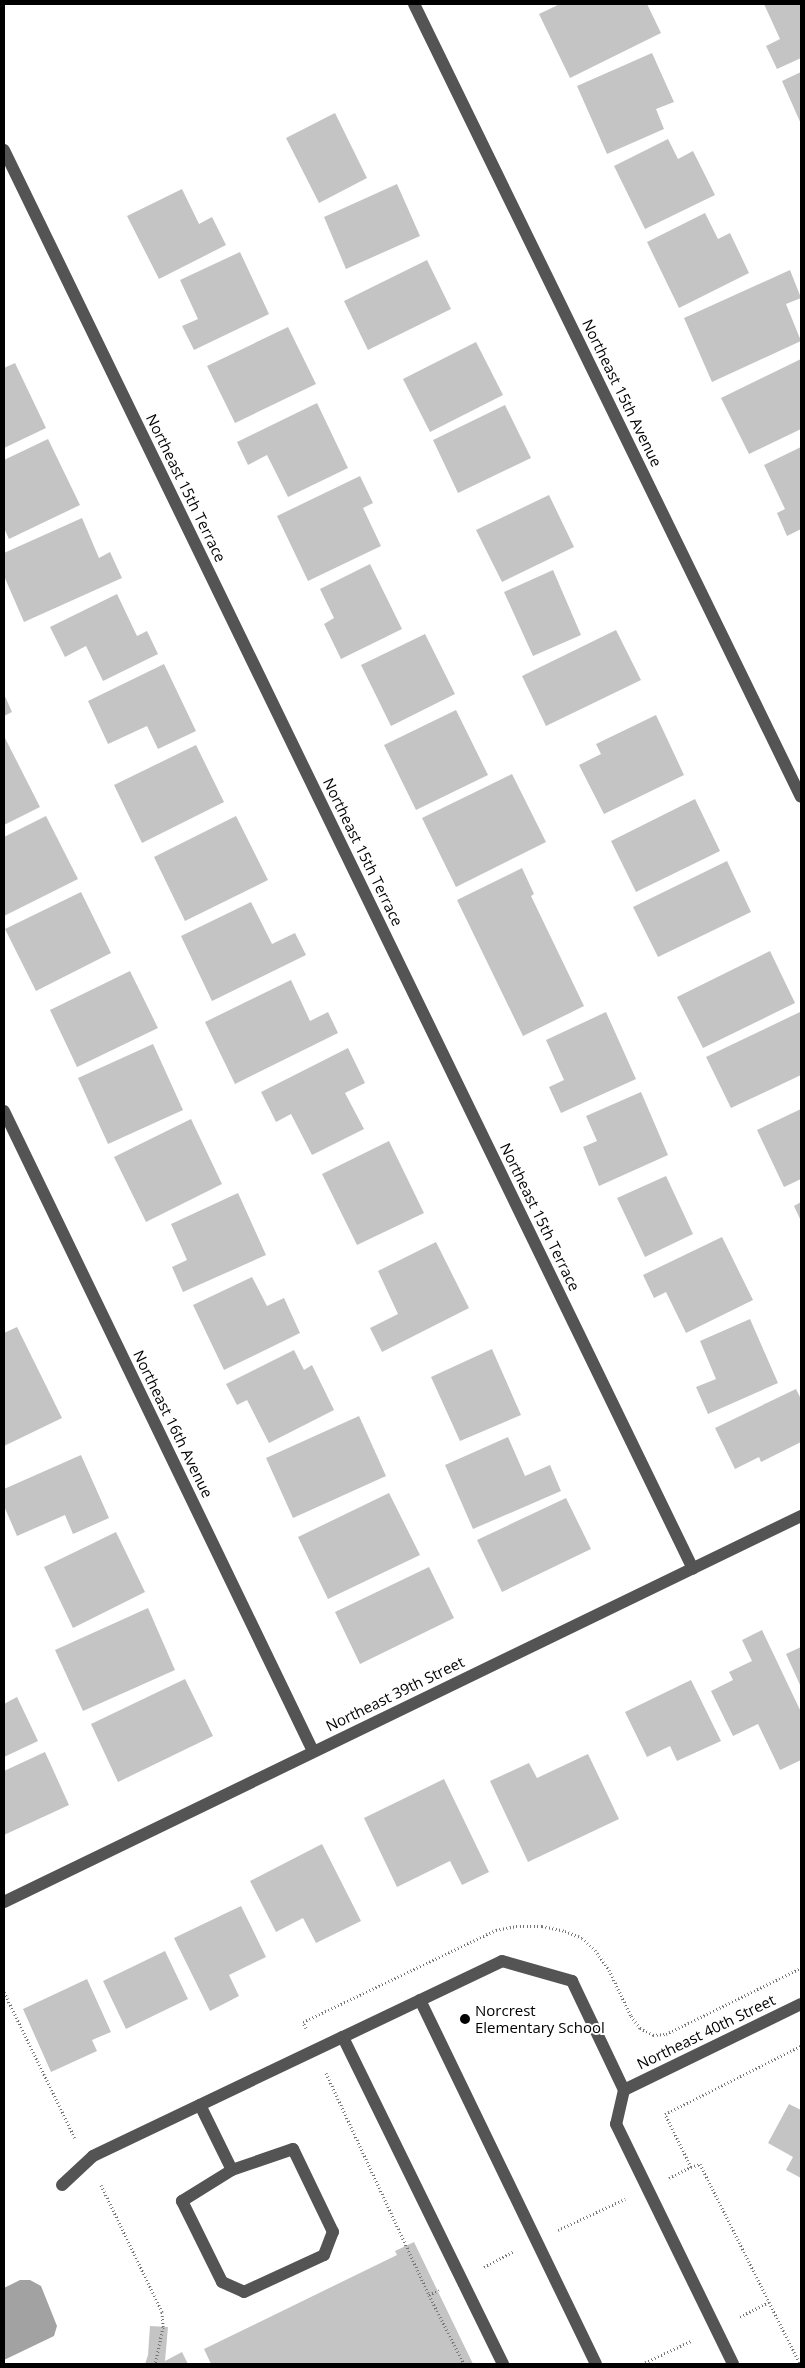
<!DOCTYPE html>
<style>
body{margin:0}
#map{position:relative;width:805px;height:2368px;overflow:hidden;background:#fff;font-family:"Open Sans",sans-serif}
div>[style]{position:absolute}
.water>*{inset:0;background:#a2a2a2}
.building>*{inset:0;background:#c4c4c4}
.path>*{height:3px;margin-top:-1.5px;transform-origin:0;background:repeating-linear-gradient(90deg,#767676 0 1px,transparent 0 3.5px)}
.minor>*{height:12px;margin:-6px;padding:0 6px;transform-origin:6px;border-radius:6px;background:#545454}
.dots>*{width:14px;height:14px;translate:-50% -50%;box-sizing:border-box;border:2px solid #fff;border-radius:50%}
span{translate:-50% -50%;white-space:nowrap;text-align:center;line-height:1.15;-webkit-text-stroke:4px #fff;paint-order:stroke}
.street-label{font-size:15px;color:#000}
.poi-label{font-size:15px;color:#000}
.left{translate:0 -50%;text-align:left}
.frame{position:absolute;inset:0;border:5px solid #000;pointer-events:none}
</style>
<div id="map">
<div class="water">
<i style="clip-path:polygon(20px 2280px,30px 2280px,41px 2286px,57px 2326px,54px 2336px,4px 2360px,4px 2288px)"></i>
</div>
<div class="building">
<i style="clip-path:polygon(560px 4px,647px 4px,661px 33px,570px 78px,539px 14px)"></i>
<i style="clip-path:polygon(764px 4px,801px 4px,801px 58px,777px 69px,766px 46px,780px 39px)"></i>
<i style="clip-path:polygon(652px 53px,674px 102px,656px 109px,664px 129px,607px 154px,577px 86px)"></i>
<i style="clip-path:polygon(801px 72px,801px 124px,782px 81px)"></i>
<i style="clip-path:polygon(335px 113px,367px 178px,319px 203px,286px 138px)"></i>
<i style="clip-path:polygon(668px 139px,678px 159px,693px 151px,715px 195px,645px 229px,614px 166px)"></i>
<i style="clip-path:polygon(397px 184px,420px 236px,346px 269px,324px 217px)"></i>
<i style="clip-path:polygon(182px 189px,199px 224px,212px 217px,226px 245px,159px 279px,127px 216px)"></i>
<i style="clip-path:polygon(705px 213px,718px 239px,730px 233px,749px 273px,679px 308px,647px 242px)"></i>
<i style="clip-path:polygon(240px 252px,269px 314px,194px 350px,182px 326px,198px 319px,180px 280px)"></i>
<i style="clip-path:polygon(427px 260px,451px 309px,368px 350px,344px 301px)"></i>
<i style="clip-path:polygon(790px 270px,801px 298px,786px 304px,801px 341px,712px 382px,684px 318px)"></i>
<i style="clip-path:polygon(288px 327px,316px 384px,235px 423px,207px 366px)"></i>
<i style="clip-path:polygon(476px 342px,503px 395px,430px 432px,403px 379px)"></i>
<i style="clip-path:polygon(801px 359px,801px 429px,749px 454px,721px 398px)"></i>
<i style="clip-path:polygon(15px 363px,46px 428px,4px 448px,4px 368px)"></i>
<i style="clip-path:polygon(317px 403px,348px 468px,288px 497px,267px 455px,248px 465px,237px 442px)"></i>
<i style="clip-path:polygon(505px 405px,531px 458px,458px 493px,433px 440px)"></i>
<i style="clip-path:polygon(48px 439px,80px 505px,9px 539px,4px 528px,4px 460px)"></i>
<i style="clip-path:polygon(801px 447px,801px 529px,787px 536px,777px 513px,785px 509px,764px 465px)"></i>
<i style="clip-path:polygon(360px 476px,373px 503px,363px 508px,381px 546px,308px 581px,277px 516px)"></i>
<i style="clip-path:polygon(549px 495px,574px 547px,502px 582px,476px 530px)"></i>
<i style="clip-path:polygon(82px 518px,99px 558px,110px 552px,122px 578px,24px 622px,4px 576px,4px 553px)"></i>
<i style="clip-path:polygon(370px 564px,402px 629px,341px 659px,324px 624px,334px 618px,320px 589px)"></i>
<i style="clip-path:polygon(553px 570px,581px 635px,533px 656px,504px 592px)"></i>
<i style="clip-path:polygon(117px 594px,137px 636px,147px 631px,158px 654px,103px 681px,86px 646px,65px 657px,50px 627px)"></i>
<i style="clip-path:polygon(616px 630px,641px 680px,546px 726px,522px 676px)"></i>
<i style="clip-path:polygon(425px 634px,455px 694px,391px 726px,361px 665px)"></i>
<i style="clip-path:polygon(164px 664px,196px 731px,158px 749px,147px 726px,108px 744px,88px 701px)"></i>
<i style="clip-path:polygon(4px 694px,12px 712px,4px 716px)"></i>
<i style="clip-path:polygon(456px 710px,488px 775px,416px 810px,384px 745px)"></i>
<i style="clip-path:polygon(656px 715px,684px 775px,604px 814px,579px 765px,601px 754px,596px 744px)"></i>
<i style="clip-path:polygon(5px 738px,40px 807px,4px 825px,4px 739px)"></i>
<i style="clip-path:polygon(196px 745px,224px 802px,142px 843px,114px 785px)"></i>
<i style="clip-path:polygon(512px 774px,546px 842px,456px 887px,422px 818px)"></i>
<i style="clip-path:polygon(695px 799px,720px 851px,636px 892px,611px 841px)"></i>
<i style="clip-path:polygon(46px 816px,78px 879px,4px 916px,4px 837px)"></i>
<i style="clip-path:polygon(236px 816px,268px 880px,185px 921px,154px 857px)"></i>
<i style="clip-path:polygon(727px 861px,751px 912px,658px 957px,633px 907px)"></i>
<i style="clip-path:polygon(522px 868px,534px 894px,531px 896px,584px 1006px,523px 1036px,457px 900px)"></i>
<i style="clip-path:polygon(81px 892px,111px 953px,36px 991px,5px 929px)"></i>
<i style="clip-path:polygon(251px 902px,272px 944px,295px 933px,306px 955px,212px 1001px,181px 936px)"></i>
<i style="clip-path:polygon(770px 951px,795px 1003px,703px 1048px,677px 997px)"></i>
<i style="clip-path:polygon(130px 971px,158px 1028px,77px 1067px,50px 1010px)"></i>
<i style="clip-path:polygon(291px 980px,310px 1021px,328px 1012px,338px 1033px,235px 1084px,205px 1022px)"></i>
<i style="clip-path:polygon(606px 1012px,636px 1079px,561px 1113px,549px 1087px,564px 1080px,546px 1040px)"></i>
<i style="clip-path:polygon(800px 1012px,801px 1075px,731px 1108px,706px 1057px)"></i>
<i style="clip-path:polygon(153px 1044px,183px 1110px,108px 1144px,78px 1078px)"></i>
<i style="clip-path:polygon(348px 1048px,365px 1083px,345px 1093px,364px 1129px,312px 1155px,291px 1114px,276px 1122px,261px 1092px)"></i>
<i style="clip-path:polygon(641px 1092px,668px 1155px,599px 1186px,583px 1147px,597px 1141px,586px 1116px)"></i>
<i style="clip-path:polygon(801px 1109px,801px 1179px,784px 1187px,757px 1130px)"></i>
<i style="clip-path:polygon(191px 1119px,222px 1184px,146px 1222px,114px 1157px)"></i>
<i style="clip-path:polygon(389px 1141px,424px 1213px,357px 1245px,322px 1174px)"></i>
<i style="clip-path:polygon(666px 1176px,693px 1234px,645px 1257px,617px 1198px)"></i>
<i style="clip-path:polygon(238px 1193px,266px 1255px,183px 1292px,172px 1267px,187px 1260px,171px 1224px)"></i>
<i style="clip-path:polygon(801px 1202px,801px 1221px,794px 1206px)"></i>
<i style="clip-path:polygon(722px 1237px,753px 1300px,686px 1333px,666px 1292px,654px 1298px,643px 1275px)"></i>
<i style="clip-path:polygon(436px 1242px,469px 1308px,382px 1352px,370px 1328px,398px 1314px,378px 1271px)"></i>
<i style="clip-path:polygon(252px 1277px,267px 1306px,284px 1298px,300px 1333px,224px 1370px,193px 1305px)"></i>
<i style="clip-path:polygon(750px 1319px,778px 1383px,708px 1414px,696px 1387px,716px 1379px,700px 1341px)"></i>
<i style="clip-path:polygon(17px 1327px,62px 1418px,4px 1446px,4px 1333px)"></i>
<i style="clip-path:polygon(492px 1349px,521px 1415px,460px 1441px,431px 1377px)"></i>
<i style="clip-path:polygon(294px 1350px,304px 1370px,312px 1365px,334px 1410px,269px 1443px,247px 1400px,237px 1405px,226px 1384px)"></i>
<i style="clip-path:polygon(796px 1389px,801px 1399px,801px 1442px,761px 1462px,759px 1457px,735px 1469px,715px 1428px)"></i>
<i style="clip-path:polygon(359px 1416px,386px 1476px,293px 1518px,266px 1458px)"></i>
<i style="clip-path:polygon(508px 1437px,525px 1476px,550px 1465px,561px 1491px,473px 1529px,445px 1465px)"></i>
<i style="clip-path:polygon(81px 1455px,109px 1518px,73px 1534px,65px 1515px,17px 1536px,4px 1506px,4px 1489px)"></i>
<i style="clip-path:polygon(389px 1493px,420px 1555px,328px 1599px,298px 1537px)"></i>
<i style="clip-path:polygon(566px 1498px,591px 1549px,502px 1592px,477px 1540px)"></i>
<i style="clip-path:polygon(116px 1532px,145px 1592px,73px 1628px,44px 1567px)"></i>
<i style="clip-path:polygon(429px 1567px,454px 1618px,360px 1664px,335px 1612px)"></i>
<i style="clip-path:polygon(148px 1608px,175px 1670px,83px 1711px,55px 1650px)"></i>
<i style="clip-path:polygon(762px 1630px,801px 1712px,801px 1760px,780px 1770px,758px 1724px,733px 1736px,711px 1691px,733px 1680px,729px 1672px,752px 1661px,742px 1640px)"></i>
<i style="clip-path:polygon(801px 1647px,801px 1687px,786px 1654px)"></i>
<i style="clip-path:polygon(185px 1679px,213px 1736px,118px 1782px,91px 1724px)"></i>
<i style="clip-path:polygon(691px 1680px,721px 1741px,677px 1761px,670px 1746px,647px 1757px,625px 1712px)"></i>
<i style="clip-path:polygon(17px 1697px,38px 1741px,4px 1757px,4px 1704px)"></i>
<i style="clip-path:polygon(45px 1752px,69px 1805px,4px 1835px,4px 1771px)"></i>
<i style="clip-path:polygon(588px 1754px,619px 1819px,528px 1862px,490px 1781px,529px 1763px,537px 1778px)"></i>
<i style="clip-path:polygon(444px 1779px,489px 1872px,462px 1885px,450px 1861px,397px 1887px,364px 1818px)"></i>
<i style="clip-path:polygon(322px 1844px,361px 1921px,316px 1943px,303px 1918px,276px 1932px,250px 1881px)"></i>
<i style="clip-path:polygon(241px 1906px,266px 1957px,229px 1975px,239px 1996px,210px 2011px,174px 1938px)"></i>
<i style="clip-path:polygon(165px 1951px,188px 1999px,126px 2029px,103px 1981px)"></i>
<i style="clip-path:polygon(87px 1979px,111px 2032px,92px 2040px,97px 2051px,51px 2072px,23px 2009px)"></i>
<i style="clip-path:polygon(789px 2104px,801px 2110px,801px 2178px,786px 2170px,793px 2157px,768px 2143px)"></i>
<i style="clip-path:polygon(414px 2242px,473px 2364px,211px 2364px,204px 2349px,397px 2255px,395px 2251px)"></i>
<i style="clip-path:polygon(150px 2326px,168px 2327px,165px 2361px,182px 2352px,188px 2364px,145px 2364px,148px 2355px)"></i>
</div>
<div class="path">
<i style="left:4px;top:1992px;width:162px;rotate:64.1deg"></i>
<i style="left:306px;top:2028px;width:7px;rotate:-117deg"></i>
<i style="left:303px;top:2022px;width:214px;rotate:-25.5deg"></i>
<i style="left:496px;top:1930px;width:20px;rotate:-11deg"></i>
<i style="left:516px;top:1926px;width:26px"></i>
<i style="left:542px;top:1926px;width:24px;rotate:12deg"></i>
<i style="left:565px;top:1931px;width:18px;rotate:22deg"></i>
<i style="left:582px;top:1938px;width:18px;rotate:43deg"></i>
<i style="left:595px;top:1950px;width:24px;rotate:55deg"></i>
<i style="left:609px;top:1970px;width:51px;rotate:64.4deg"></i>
<i style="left:631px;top:2016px;width:15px;rotate:53deg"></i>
<i style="left:640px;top:2028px;width:15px;rotate:28deg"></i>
<i style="left:653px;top:2035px;width:13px;rotate:-4deg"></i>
<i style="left:666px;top:2034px;width:150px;rotate:-26.1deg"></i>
<i style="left:326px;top:2073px;width:245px;rotate:65.1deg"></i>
<i style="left:429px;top:2295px;width:11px;rotate:-27deg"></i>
<i style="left:691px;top:2167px;width:9px;rotate:-18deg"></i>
<i style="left:700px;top:2164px;width:154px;rotate:63.4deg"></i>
<i style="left:769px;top:2302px;width:34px;rotate:153deg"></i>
<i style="left:669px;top:2178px;width:25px;rotate:-27deg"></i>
<i style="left:691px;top:2167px;width:59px;rotate:-116.1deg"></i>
<i style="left:665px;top:2114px;width:152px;rotate:-26.6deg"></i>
<i style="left:101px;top:2185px;width:141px;rotate:64.3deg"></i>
<i style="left:162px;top:2312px;width:15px;rotate:86deg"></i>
<i style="left:163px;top:2327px;width:38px;rotate:102deg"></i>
<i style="left:558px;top:2230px;width:74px;rotate:-24.8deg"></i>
<i style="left:484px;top:2267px;width:34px;rotate:-28deg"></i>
<i style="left:429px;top:2295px;width:77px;rotate:63.1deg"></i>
<i style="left:769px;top:2302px;width:69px;rotate:63.4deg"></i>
<i style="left:642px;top:2364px;width:56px;rotate:-25.2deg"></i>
</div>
<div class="minor">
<i style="left:414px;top:4px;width:882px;rotate:63.99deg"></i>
<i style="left:4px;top:150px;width:1577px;rotate:64.1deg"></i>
<i style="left:4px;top:1111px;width:711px;rotate:64.23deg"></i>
<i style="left:4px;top:1902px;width:886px;rotate:-25.84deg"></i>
<i style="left:420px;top:2000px;width:404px;rotate:64.2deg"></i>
<i style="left:624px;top:2090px;width:197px;rotate:-25.9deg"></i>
<i style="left:200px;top:2105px;width:72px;rotate:63.8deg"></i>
<i style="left:232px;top:2170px;width:59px;rotate:148.2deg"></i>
<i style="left:182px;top:2201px;width:90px;rotate:63.7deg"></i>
<i style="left:222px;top:2282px;width:24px;rotate:24deg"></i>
<i style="left:244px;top:2292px;width:88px;rotate:-24.8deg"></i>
<i style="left:324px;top:2255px;width:25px;rotate:-69deg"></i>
<i style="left:333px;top:2232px;width:92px;rotate:-115.7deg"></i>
<i style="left:293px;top:2149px;width:65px;rotate:161deg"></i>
<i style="left:62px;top:2185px;width:42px;rotate:-43.1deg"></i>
<i style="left:93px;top:2156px;width:277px;rotate:-25.5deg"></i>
<i style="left:503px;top:2364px;width:364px;rotate:-116.1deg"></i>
<i style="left:343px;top:2037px;width:176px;rotate:-25.5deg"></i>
<i style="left:502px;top:1961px;width:73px;rotate:15.9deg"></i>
<i style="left:572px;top:1981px;width:121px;rotate:64.5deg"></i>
<i style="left:624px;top:2090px;width:35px;rotate:103deg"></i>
<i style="left:616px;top:2124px;width:267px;rotate:64deg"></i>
</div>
<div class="dots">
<i style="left:465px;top:2019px;background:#000"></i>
</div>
<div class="street-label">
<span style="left:622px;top:393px;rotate:64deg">Northeast 15th Avenue</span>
<span style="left:186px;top:488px;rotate:64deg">Northeast 15th Terrace</span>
<span style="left:363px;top:852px;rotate:64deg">Northeast 15th Terrace</span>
<span style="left:540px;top:1217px;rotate:64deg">Northeast 15th Terrace</span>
<span style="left:173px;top:1424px;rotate:64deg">Northeast 16th Avenue</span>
<span style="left:395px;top:1694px;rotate:-26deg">Northeast 39th Street</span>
<span style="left:706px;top:2032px;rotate:-26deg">Northeast 40th Street</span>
</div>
<div class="poi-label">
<span class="left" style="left:475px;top:2019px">Norcrest<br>Elementary School</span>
</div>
<div class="frame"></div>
</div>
